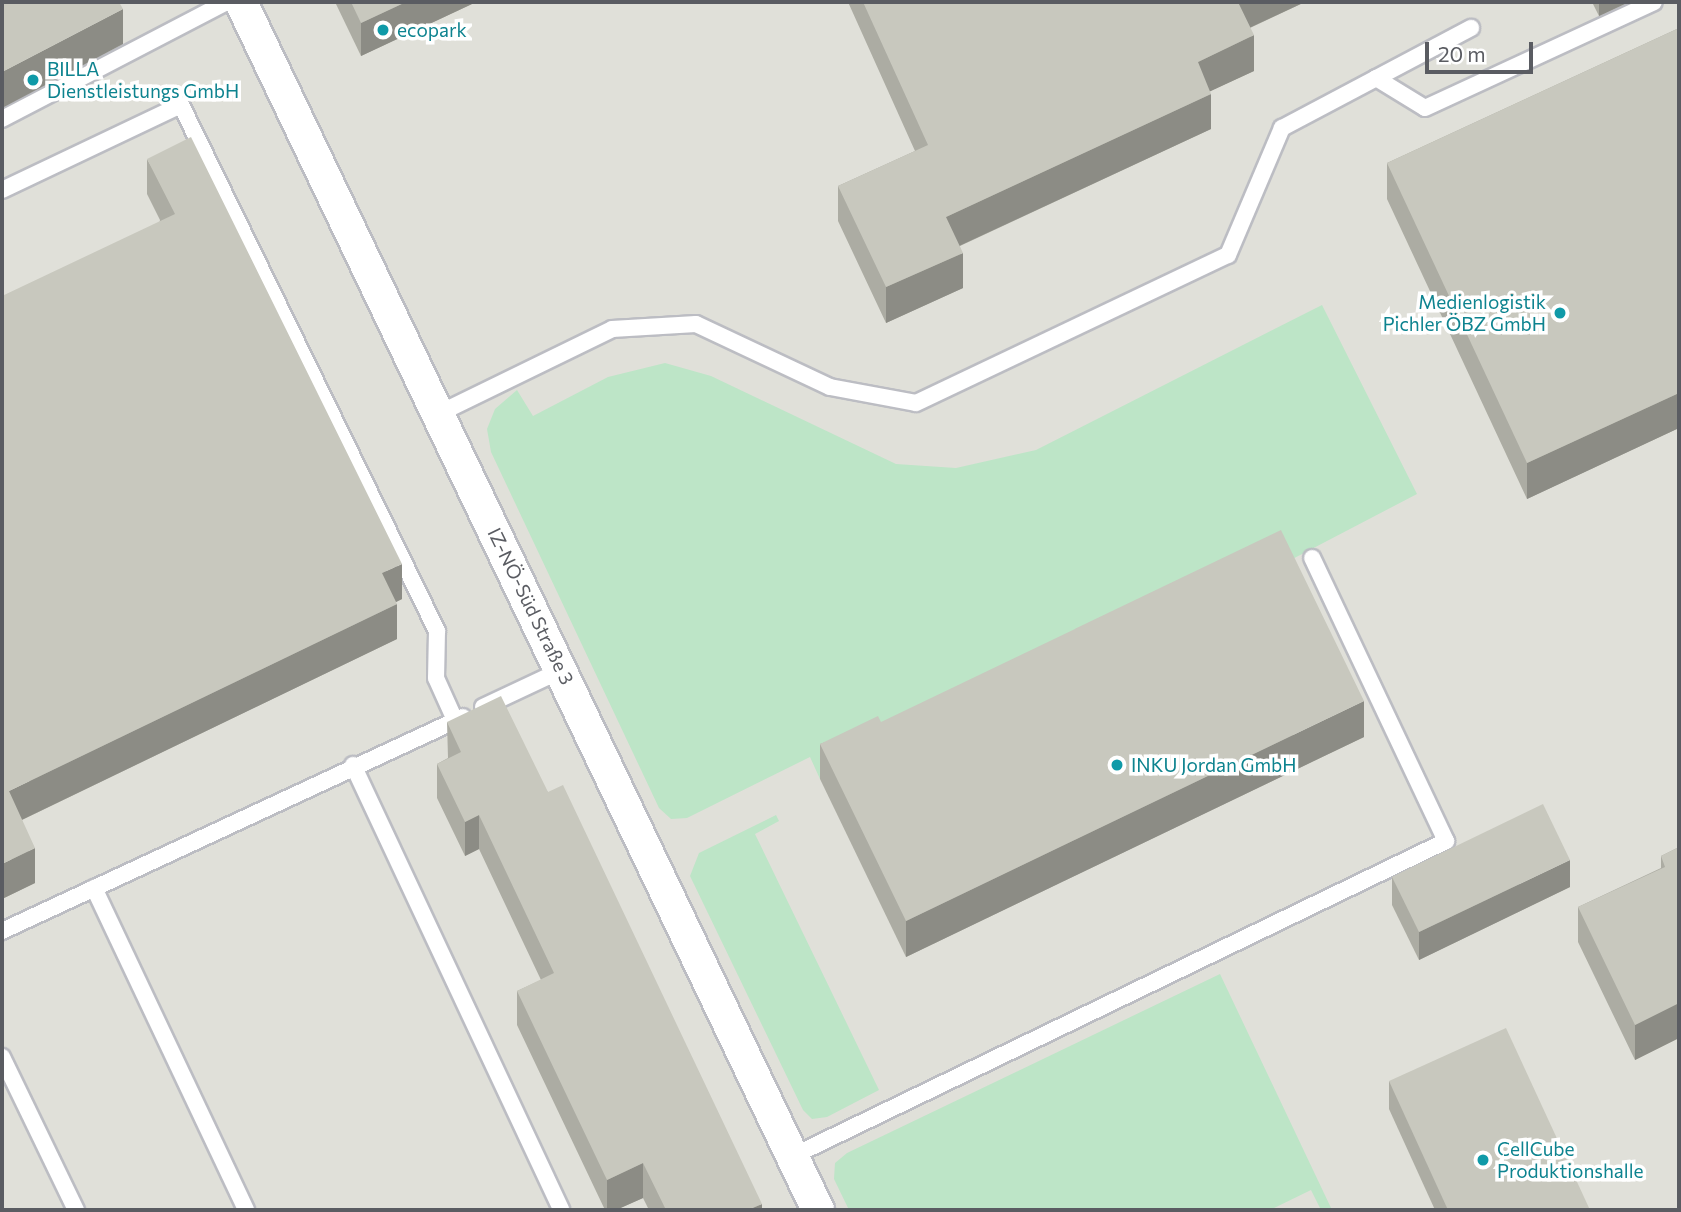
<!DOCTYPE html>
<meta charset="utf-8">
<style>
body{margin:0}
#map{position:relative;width:1681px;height:1212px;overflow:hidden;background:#edede1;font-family:Commissioner,sans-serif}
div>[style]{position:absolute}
.industrial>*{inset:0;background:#e0e0d9}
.green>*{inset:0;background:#bde5c7}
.roads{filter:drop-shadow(2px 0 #bcbdc3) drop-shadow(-2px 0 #bcbdc3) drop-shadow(0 2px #bcbdc3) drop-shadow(0 -2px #bcbdc3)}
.lane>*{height:16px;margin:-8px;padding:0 8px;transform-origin:8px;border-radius:8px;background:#fff}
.street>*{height:32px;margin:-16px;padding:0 16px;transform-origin:16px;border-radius:16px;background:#fff}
.wall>*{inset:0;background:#acaca3}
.shaded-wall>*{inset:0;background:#8c8c85}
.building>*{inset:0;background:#c8c8be}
.dots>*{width:19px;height:19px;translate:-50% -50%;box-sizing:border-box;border:4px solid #fff;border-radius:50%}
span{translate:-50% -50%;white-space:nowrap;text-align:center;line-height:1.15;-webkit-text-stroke:7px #fff;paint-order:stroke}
.culture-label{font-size:19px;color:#0d838f}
.left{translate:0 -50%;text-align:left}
.right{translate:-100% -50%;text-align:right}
.street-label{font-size:19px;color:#5a5c62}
.frame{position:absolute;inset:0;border:4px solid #5a5c62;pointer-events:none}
.scale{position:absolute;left:1425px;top:42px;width:108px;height:32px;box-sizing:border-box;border:4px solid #5a5c62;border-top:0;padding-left:9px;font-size:21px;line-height:24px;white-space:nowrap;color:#5a5c62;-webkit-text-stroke:5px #fff;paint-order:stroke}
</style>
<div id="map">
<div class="industrial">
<i style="clip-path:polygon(2px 2px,1679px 2px,1679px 1210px,2px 1210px)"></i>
</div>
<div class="green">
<i style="clip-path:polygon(1322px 305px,1417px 494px,1281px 565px,820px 779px,810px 757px,687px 818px,671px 819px,659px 808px,491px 452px,487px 429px,495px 409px,517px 390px,533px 416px,608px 377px,665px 363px,711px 376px,896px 464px,956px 468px,1036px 450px)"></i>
<i style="clip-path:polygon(776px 815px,779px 821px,755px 834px,879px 1090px,827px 1117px,812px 1119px,803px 1110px,690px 876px,699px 853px)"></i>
<i style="clip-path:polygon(1220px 974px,1332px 1210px,1321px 1210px,1311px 1190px,1270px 1210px,849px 1210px,834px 1179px,835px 1163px,847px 1153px)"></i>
</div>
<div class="roads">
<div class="lane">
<i style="left:1376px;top:78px;width:57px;rotate:31.5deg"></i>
<i style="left:1425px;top:108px;width:252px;rotate:-24.8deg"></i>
<i style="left:2px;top:119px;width:254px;rotate:-27.5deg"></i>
<i style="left:2px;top:190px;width:198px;rotate:-25.4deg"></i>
<i style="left:181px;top:105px;width:585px;rotate:64.05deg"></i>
<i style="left:437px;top:631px;width:47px;rotate:91.2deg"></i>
<i style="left:436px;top:678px;width:46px;rotate:65.7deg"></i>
<i style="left:438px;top:414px;width:194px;rotate:-26deg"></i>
<i style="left:612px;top:329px;width:84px;rotate:-3.4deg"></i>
<i style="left:696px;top:324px;width:148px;rotate:25.2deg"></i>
<i style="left:830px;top:387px;width:87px;rotate:10.5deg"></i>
<i style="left:916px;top:403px;width:345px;rotate:-25.4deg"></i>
<i style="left:1228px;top:255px;width:138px;rotate:-67deg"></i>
<i style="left:1282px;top:128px;width:214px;rotate:-27.9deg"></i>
<i style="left:483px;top:707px;width:87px;rotate:-25.1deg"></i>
<i style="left:353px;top:765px;width:491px;rotate:64.9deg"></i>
<i style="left:94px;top:888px;width:356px;rotate:64.7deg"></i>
<i style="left:2px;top:931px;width:508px;rotate:-24.9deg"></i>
<i style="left:2px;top:1057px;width:170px;rotate:64.2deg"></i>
<i style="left:793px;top:1156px;width:725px;rotate:-25.75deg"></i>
<i style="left:1446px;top:841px;width:313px;rotate:-115.3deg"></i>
</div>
<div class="street">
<i style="left:241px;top:2px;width:1339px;rotate:64.47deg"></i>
</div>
</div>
<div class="wall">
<i style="clip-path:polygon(335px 2px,472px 2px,472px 4px,361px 56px)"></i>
<i style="clip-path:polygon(848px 2px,1305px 2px,1250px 28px,1254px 71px,1210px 91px,1211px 129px,960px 246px,963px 288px,886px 323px,838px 221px,838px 186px,915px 151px)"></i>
<i style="clip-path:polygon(1592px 2px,1629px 2px,1599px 16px)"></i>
<i style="clip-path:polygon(1679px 28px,1679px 428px,1527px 499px,1387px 199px,1387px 163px)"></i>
<i style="clip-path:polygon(147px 159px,402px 599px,396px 602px,397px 639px,22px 820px,35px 883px,2px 899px,160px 220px,147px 194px)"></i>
<i style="clip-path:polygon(447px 722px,548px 792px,762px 1210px,649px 1210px,643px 1198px,616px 1210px,605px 1210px,517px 1025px,517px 991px,541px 980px,479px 849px,465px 856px,437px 798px,437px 764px,448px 758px)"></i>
<i style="clip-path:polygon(881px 722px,1364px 737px,906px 957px,820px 779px,820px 744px)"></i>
<i style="clip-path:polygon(1679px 847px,1679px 1038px,1635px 1060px,1578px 942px,1578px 907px,1661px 868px,1661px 856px)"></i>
<i style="clip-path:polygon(1392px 877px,1570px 887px,1419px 960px,1392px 905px)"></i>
<i style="clip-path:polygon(1389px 1081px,1590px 1210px,1435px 1210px,1389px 1109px)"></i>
</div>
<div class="shaded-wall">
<i style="clip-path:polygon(406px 2px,472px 2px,472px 4px,361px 56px,361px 23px)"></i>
<i style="clip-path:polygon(1236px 2px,1305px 2px,1236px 34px)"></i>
<i style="clip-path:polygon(1599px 2px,1629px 2px,1599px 16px)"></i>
<i style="clip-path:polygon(123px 9px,123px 44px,2px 108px,2px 72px)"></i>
<i style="clip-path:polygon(1254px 35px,1254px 71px,1198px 97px,1198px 62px)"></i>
<i style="clip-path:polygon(1211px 94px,1211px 129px,946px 252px,946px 217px)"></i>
<i style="clip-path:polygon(963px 253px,963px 288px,886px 323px,886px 287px)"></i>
<i style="clip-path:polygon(1679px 393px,1679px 428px,1527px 499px,1527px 463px)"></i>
<i style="clip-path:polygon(402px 564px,402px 599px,382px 609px,382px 573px)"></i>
<i style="clip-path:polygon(397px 604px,397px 639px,9px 826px,9px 791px)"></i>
<i style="clip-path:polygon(1364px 701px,1364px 737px,906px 957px,906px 921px)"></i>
<i style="clip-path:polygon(479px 815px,479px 849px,465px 856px,465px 822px)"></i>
<i style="clip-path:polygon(35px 848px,35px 883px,2px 899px,2px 864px)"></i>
<i style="clip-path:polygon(1570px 860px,1570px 887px,1419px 960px,1419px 932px)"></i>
<i style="clip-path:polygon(1679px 1003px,1679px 1038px,1635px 1060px,1635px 1025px)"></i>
<i style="clip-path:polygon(643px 1163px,643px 1198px,616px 1210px,607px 1210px,607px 1180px)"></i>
<i style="clip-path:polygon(762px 1204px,762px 1210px,748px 1210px)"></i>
</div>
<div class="building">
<i style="clip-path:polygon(2px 2px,119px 2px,123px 9px,2px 72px)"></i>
<i style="clip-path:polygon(351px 2px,406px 2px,361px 23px)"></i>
<i style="clip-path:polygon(863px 2px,1238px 2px,1254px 35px,1198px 62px,1211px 94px,946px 217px,963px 253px,886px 287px,838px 186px,928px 145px)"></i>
<i style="clip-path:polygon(1679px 28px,1679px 393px,1527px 463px,1387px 163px)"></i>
<i style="clip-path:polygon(191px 137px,402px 564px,382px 573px,397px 604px,9px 791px,35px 848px,2px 864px,2px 296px,175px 214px,147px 159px)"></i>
<i style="clip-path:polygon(1281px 530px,1364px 701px,906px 921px,820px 744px,878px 716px,881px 722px)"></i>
<i style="clip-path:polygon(501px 696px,548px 792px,563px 785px,762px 1204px,748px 1210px,666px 1210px,643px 1163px,607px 1180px,517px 991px,554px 973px,479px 815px,465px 822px,437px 764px,461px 752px,447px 722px)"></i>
<i style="clip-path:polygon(1543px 804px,1570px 860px,1419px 932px,1392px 877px)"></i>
<i style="clip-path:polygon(1679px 847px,1679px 1003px,1635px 1025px,1578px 907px,1665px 867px,1661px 856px)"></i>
<i style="clip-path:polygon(1506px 1028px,1590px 1210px,1448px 1210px,1389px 1081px)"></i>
</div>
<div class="dots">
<i style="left:383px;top:30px;background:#0f9aa8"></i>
<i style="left:33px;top:80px;background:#0f9aa8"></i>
<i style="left:1560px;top:313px;background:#0f9aa8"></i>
<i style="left:1117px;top:765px;background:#0f9aa8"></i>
<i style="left:1483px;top:1160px;background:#0f9aa8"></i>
</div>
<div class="culture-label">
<span class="left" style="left:397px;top:30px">ecopark</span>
<span class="left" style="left:47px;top:80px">BILLA<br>Dienstleistungs GmbH</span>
<span class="right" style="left:1546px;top:313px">Medienlogistik<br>Pichler ÖBZ GmbH</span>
<span class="left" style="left:1131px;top:765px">INKU Jordan GmbH</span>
<span class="left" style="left:1497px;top:1160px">CellCube<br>Produktionshalle</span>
</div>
<div class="street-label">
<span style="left:531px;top:606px;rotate:64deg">IZ-NÖ-Süd Straße 3</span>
</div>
<div class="frame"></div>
<div class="scale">20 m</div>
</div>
